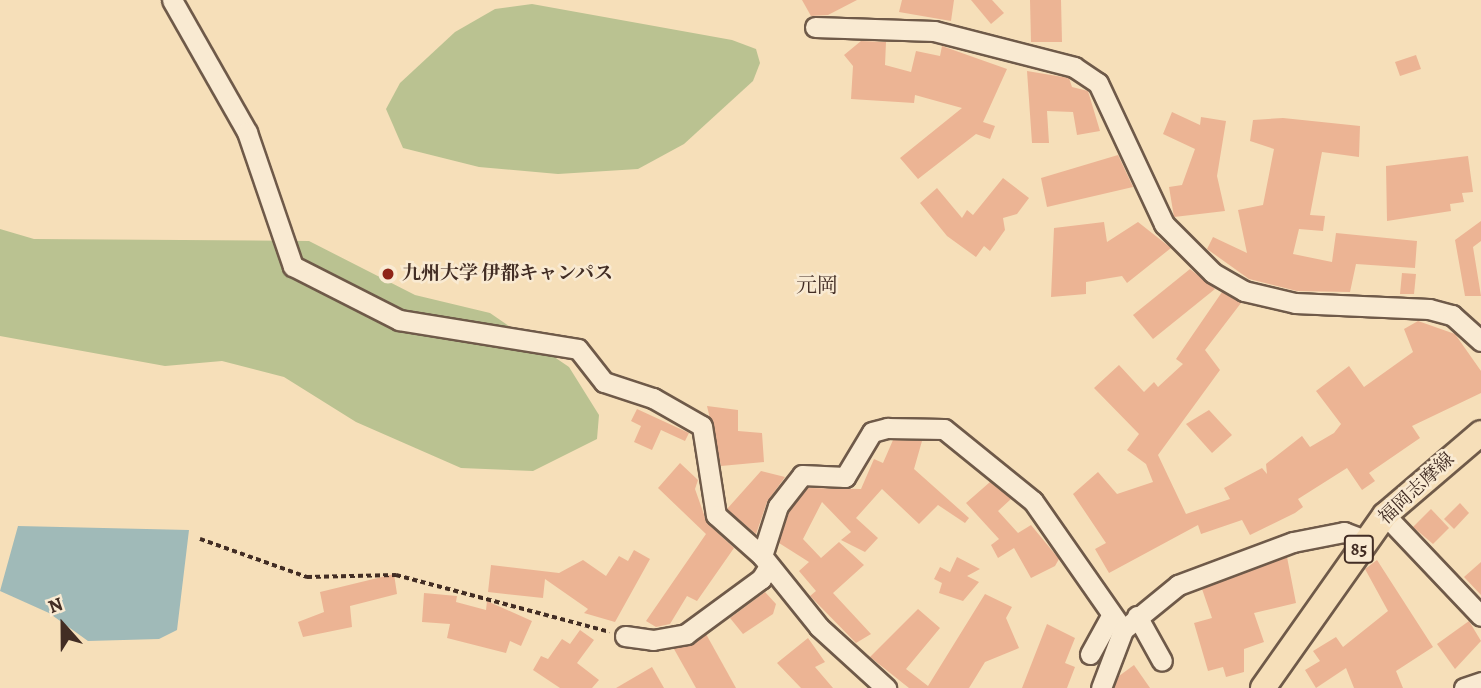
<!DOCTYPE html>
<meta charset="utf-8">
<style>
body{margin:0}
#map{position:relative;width:1481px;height:688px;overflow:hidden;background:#f6dfb9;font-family:Alegreya,"Noto Serif JP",serif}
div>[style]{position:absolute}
.green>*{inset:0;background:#bac291}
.water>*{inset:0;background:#a0bab8}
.building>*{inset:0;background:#ecb494}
.path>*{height:3.5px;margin-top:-1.75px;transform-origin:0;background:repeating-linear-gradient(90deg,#422d24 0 5px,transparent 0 8.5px)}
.roads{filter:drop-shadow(2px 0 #6f5a49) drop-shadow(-2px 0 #6f5a49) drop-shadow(0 2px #6f5a49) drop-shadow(0 -2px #6f5a49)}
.minor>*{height:19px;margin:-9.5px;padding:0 9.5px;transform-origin:9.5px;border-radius:9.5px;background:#f9ead2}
.major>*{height:24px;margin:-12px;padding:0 12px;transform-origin:12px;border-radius:12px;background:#f6dfb9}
.dots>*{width:19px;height:19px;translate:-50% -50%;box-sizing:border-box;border:4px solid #f9ead2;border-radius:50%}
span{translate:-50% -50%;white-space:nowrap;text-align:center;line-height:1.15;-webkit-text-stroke:5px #f9ead2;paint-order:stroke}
.shield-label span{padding:2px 5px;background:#f9ead2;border:2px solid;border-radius:5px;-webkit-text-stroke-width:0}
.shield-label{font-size:18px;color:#422d24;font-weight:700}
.poi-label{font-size:19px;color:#422d24;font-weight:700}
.left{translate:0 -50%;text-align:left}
.street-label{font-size:19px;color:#422d24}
.neighbourhood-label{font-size:21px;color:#422d24}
.north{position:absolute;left:28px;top:590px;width:70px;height:70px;-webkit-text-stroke:5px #f9ead2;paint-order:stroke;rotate:339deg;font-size:19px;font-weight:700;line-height:28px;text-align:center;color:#422d24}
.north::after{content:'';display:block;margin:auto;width:24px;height:32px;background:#422d24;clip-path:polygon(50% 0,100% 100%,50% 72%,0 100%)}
</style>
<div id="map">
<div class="green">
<i style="clip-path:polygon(532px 4px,732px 40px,756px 49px,760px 63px,753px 81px,684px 144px,638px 169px,558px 174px,479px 167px,403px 148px,386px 109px,400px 83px,455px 32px,495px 9px)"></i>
<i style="clip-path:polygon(0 229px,34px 239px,309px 241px,415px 295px,490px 313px,569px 367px,599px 415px,597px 439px,533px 471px,461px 468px,356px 422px,284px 377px,222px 361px,165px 366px,0 336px)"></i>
</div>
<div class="water">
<i style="clip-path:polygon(18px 526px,189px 530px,177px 630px,159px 639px,88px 641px,49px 613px,0 591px)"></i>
</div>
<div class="building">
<i style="clip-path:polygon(802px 0,857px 0,828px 15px,811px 16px)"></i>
<i style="clip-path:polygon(902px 0,954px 0,951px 21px,899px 12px)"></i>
<i style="clip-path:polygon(971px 0,992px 0,1004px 13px,991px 24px)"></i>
<i style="clip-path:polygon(1030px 0,1061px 0,1062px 42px,1031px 42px)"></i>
<i style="clip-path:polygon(861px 41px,886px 42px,885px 65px,911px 72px,916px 51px,940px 56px,942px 46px,1007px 69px,983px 122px,995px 126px,990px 139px,976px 134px,918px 179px,900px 158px,962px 108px,915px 95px,914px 103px,851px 99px,853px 66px,844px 55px)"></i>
<i style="clip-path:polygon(1416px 55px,1421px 69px,1400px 76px,1395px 62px)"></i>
<i style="clip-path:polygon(1027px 71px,1069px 78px,1072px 87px,1088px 91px,1100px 131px,1077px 135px,1073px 112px,1047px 111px,1049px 143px,1032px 143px)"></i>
<i style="clip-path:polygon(1172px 112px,1200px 125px,1201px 117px,1226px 121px,1217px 176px,1225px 211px,1174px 217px,1169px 187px,1182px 185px,1195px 149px,1163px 134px)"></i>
<i style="clip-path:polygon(1283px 118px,1360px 126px,1359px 157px,1322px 152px,1310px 215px,1325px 216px,1323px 231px,1299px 229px,1293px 254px,1332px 262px,1336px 233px,1417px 241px,1415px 268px,1356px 264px,1350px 292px,1297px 291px,1249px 279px,1207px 249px,1213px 237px,1247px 253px,1238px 210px,1263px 205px,1274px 149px,1250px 141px,1253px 120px)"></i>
<i style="clip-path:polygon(1118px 155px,1133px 187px,1047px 207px,1041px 178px)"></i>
<i style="clip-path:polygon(1468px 156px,1473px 192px,1462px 193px,1464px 202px,1450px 204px,1451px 211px,1387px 221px,1386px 166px)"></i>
<i style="clip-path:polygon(1003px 178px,1029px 198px,1017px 214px,1003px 218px,1005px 230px,990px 251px,984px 246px,976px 257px,947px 236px,920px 203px,937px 188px,962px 218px,967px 210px,973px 215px)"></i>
<i style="clip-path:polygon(1481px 221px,1481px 241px,1473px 247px,1481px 296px,1465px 296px,1455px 240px)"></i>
<i style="clip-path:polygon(1104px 222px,1107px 242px,1138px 222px,1171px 248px,1127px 283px,1122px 276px,1086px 282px,1086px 294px,1051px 297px,1054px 228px)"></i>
<i style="clip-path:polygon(1190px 269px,1215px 289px,1153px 339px,1133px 315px)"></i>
<i style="clip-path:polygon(1402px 273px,1416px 274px,1414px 294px,1400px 294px)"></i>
<i style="clip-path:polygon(1222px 292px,1241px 303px,1205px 350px,1220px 370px,1158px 455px,1186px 514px,1230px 499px,1224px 488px,1262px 468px,1267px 474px,1266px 464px,1302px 436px,1310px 447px,1334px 433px,1341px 424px,1316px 391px,1349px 366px,1364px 387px,1413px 352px,1404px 329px,1418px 321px,1455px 334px,1481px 371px,1481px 393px,1412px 426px,1420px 438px,1369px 473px,1375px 481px,1362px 490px,1347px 468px,1298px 499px,1303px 507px,1295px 513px,1250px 535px,1242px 520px,1201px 534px,1198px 525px,1109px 573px,1095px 549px,1106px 543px,1073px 494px,1098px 472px,1117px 494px,1153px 482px,1146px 464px,1127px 450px,1139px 434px,1094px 388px,1119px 365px,1144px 392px,1154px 382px,1158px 387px,1183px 364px,1176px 359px)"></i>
<i style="clip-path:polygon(707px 406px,738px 410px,738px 431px,762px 433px,764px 462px,721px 466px)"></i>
<i style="clip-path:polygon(637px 409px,689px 433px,685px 441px,661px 430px,652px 450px,634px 442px,641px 426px,631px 421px)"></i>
<i style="clip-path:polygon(1209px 410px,1232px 435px,1212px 453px,1186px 424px)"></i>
<i style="clip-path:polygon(893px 440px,922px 441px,914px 469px,969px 518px,965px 523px,938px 505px,919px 524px,882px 489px,856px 518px,878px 538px,865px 552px,841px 540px,851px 532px,822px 502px,803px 539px,821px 558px,839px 542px,864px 565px,833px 593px,871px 634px,856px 643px,810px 596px,816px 591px,799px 571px,809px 562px,779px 543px,789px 512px,808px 488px,861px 489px,874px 459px,883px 463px)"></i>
<i style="clip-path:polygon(680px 463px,698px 480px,695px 489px,707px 523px,734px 548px,697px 601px,687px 596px,670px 624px,656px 627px,646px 621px,706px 534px,658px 488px)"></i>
<i style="clip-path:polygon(761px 471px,785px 477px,767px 502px,756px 534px,727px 509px)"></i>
<i style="clip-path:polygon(990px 482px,1011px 499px,998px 511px,1018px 533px,1031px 525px,1059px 559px,1055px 566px,1031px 578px,1014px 548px,998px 558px,991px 545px,999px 539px,966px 503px)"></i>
<i style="clip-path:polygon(1460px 503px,1469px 513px,1454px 529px,1444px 519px)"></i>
<i style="clip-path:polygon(1431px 509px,1449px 528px,1433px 544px,1413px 527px)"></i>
<i style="clip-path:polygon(634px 550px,650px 559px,615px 622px,584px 613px,588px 609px,545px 579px,543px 598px,488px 592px,491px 565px,559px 573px,583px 560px,606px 576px,619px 556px,628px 561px)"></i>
<i style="clip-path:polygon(957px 557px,980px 569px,967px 576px,979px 582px,963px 601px,939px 593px,942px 583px,934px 579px,940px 567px,950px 572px)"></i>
<i style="clip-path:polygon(1287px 557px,1296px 603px,1254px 613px,1264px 642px,1244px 649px,1244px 672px,1226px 677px,1223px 667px,1208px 671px,1194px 623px,1212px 618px,1202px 589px)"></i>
<i style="clip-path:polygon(1377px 560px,1433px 647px,1396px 671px,1403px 688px,1354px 688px,1346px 668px,1316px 688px,1305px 670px,1320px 661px,1313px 651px,1336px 637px,1343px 647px,1388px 611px,1365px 569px)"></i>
<i style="clip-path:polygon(1481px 562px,1481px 595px,1464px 577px)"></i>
<i style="clip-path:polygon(394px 574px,397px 594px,350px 606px,352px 627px,303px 637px,298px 622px,324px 612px,320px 592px)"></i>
<i style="clip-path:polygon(765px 592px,776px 604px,773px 614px,743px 634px,730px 618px)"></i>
<i style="clip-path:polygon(424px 593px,457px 596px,456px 602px,486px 610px,487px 601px,532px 621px,521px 646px,510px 641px,506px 653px,447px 638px,450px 624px,422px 622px)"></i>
<i style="clip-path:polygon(985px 594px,1012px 607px,1006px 618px,1019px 648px,985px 662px,969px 688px,909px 688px,870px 657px,918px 609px,940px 628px,906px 669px,928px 686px)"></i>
<i style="clip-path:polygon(1469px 621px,1481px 641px,1455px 669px,1437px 644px)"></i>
<i style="clip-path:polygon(1047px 624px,1075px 638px,1065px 663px,1075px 667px,1067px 688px,1022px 688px)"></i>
<i style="clip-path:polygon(580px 630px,594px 640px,577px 663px,599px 680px,592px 688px,560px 688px,533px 670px,541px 656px,548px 659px,562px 639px,570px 644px)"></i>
<i style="clip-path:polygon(706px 634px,736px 688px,696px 688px,674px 649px)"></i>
<i style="clip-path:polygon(808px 638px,825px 662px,815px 667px,833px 688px,801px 688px,777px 663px)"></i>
<i style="clip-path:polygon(1134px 665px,1150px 688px,1114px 688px,1119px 676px)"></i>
<i style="clip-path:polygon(652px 667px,664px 688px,616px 688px)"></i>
</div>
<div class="path">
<i style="left:200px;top:539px;width:114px;rotate:19.6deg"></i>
<i style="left:307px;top:577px;width:89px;rotate:-1.3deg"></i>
<i style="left:396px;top:575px;width:221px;rotate:14.9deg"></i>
</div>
<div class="roads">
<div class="minor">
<i style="left:172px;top:0;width:152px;rotate:60.4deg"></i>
<i style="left:247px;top:132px;width:142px;rotate:71.1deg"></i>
<i style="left:293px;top:266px;width:119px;rotate:27deg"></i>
<i style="left:399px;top:320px;width:181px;rotate:9.2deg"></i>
<i style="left:578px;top:349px;width:42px;rotate:51.8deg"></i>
<i style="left:604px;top:382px;width:52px;rotate:18.1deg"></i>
<i style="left:653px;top:398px;width:56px;rotate:29.7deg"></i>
<i style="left:702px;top:426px;width:90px;rotate:81.1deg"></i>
<i style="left:716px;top:515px;width:62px;rotate:41.7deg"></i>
<i style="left:762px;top:556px;width:91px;rotate:51.2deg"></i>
<i style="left:819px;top:627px;width:91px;rotate:42.3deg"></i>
<i style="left:815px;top:27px;width:119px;rotate:1.9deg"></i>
<i style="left:934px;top:31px;width:145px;rotate:14.4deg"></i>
<i style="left:1074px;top:67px;width:29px;rotate:34deg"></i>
<i style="left:1098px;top:83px;width:156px;rotate:64.9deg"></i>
<i style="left:1164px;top:224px;width:69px;rotate:45deg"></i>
<i style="left:1213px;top:273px;width:36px;rotate:30deg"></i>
<i style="left:1244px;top:291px;width:52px;rotate:13.2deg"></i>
<i style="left:1295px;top:303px;width:134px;rotate:2.6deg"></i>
<i style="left:1429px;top:309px;width:24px;rotate:15deg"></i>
<i style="left:1452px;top:315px;width:39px;rotate:42deg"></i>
<i style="left:1385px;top:515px;width:139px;rotate:46.5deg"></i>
<i style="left:762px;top:556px;width:52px;rotate:-72.3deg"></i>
<i style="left:778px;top:506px;width:39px;rotate:-52deg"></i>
<i style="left:802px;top:475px;width:43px;rotate:2.7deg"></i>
<i style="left:845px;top:477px;width:52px;rotate:-59deg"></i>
<i style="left:872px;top:432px;width:16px;rotate:-15deg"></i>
<i style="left:887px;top:428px;width:57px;rotate:1deg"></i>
<i style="left:944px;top:429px;width:114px;rotate:39deg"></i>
<i style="left:1033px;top:501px;width:157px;rotate:55.1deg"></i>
<i style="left:1137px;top:616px;width:51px;rotate:60.9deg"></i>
<i style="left:625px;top:636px;width:28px;rotate:8deg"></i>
<i style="left:653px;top:640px;width:34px;rotate:-10deg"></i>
<i style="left:686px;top:634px;width:93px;rotate:-36.3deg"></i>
<i style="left:761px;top:579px;width:15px;rotate:-58deg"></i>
<i style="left:1090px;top:654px;width:43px;rotate:-61.1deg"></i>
<i style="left:1101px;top:688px;width:62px;rotate:-69.2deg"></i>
<i style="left:1123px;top:630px;width:71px;rotate:-39.3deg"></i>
<i style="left:1178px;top:585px;width:123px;rotate:-20.5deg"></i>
<i style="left:1293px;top:542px;width:52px;rotate:-11.1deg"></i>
<i style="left:1344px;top:532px;width:22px;rotate:21deg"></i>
<i style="left:1464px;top:688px;width:18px;rotate:-19deg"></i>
</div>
<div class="major">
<i style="left:1263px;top:688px;width:212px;rotate:-54.8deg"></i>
<i style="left:1385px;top:515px;width:126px;rotate:-40.5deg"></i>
</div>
</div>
<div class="dots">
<i style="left:388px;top:274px;background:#8f2418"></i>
</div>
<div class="shield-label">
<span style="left:1359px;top:549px">85</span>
</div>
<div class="poi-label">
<span class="left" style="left:402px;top:274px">九州大学 伊都キャンパス</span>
</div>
<div class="street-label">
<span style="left:1417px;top:489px;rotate:-43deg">福岡志摩線</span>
</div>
<div class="neighbourhood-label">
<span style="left:817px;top:285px">元岡</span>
</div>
<div class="north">N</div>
</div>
